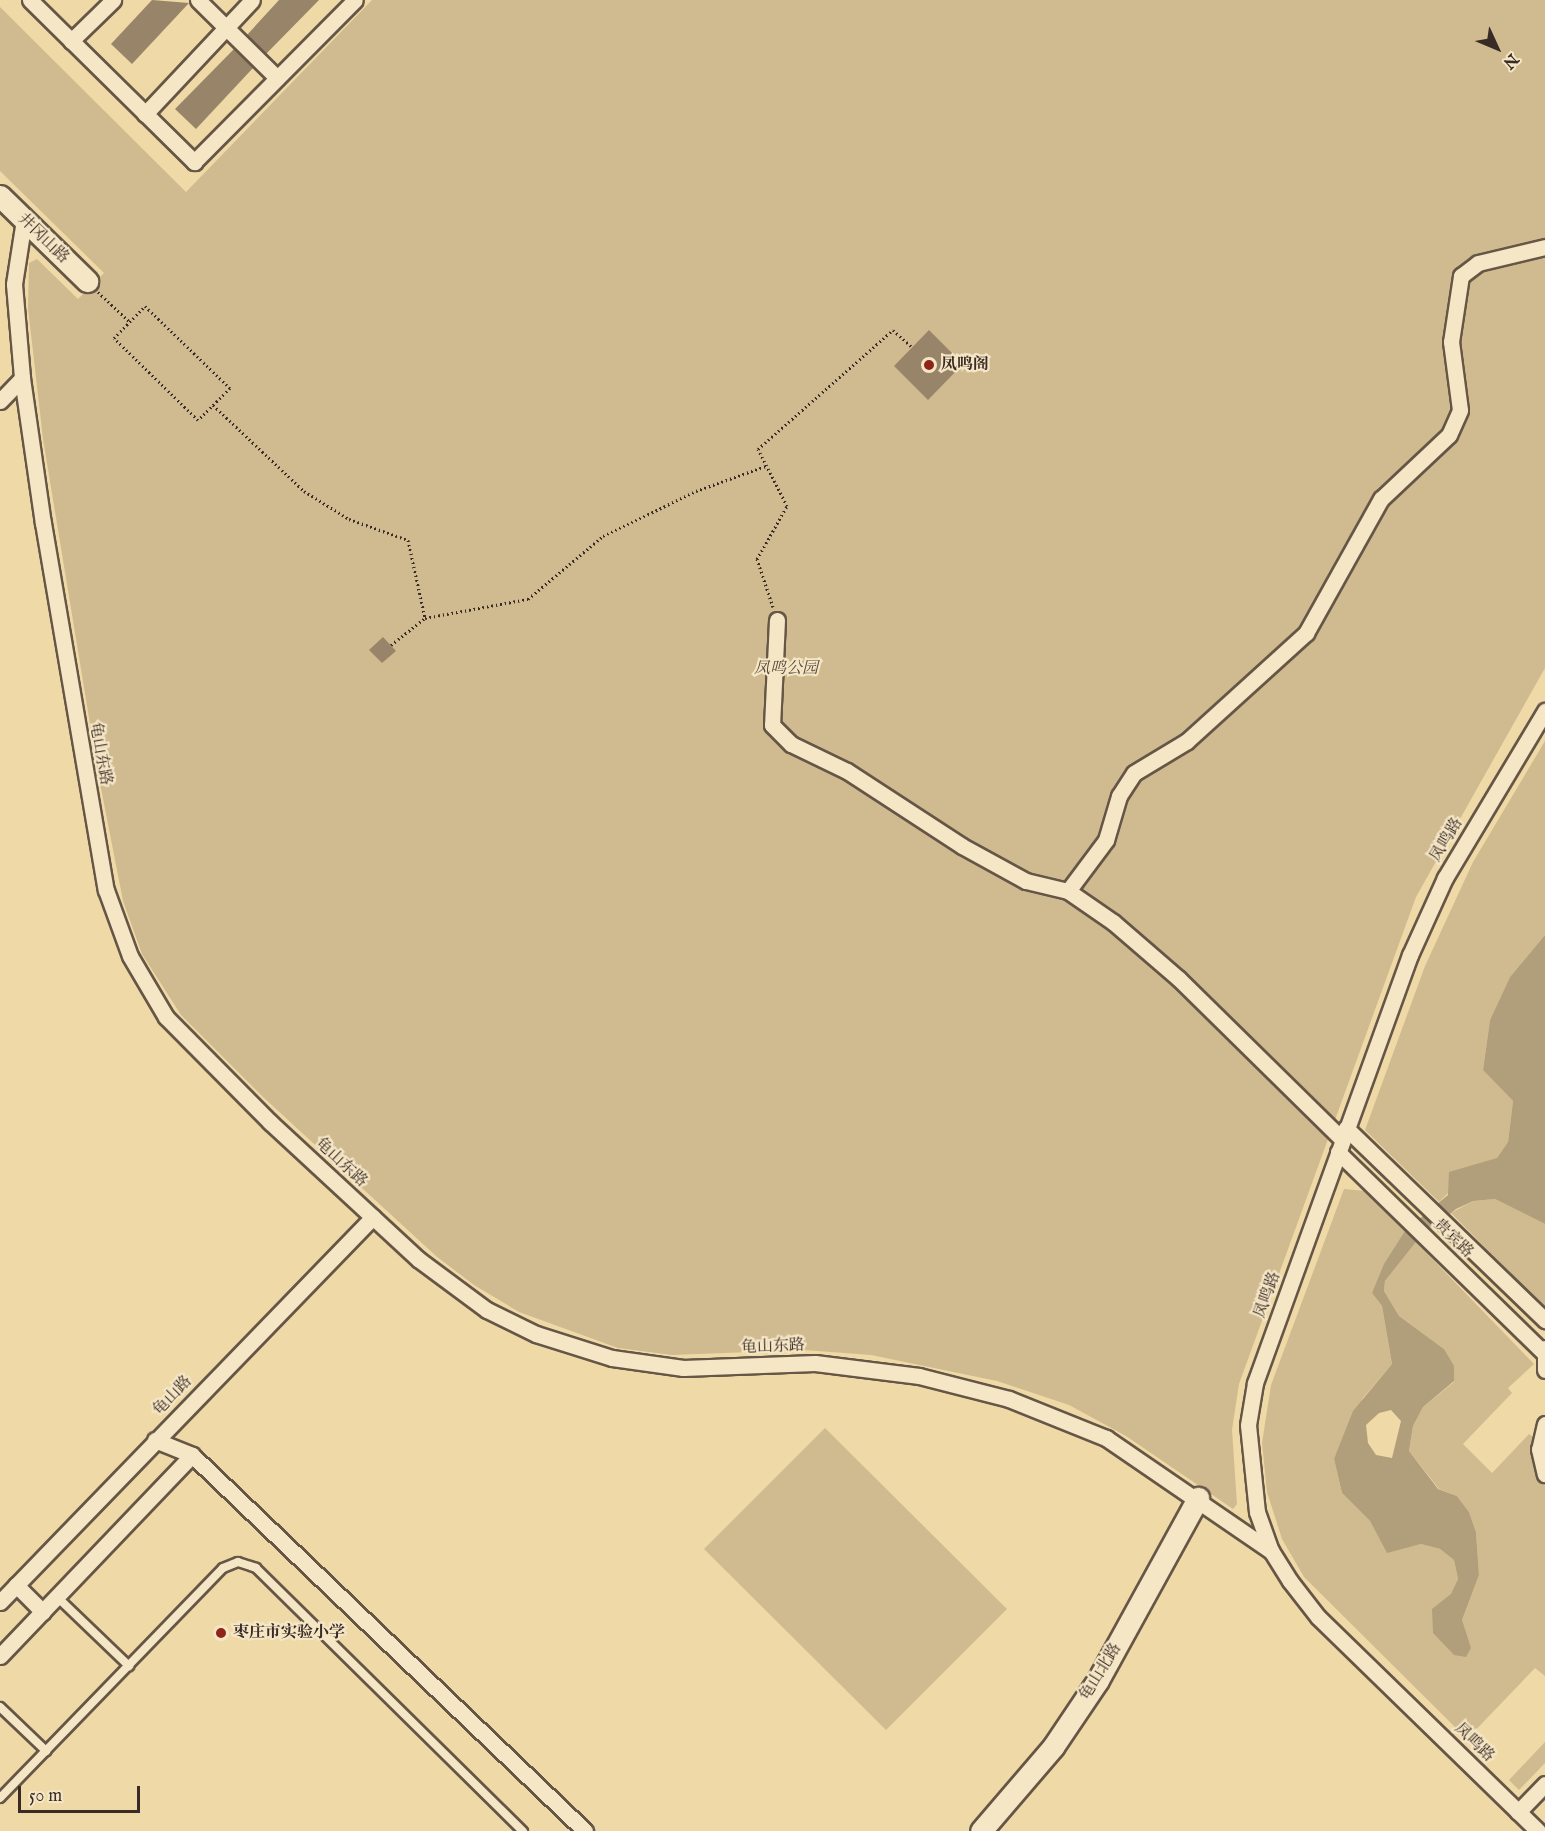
<!DOCTYPE html>
<meta charset="utf-8">
<style>
body{margin:0}
#map{position:relative;width:1545px;height:1831px;overflow:hidden;background:#efd9a7;font-family:"IM FELL English","Noto Serif SC",serif}
div>[style]{position:absolute}
.green>*{inset:0;background:#d0bb91}
.water>*{inset:0;background:#b19e7b}
.building>*{inset:0;background:#988569}
.path>*{height:3px;margin-top:-1.5px;transform-origin:0;background:repeating-linear-gradient(90deg,#392b25 0 1.5px,transparent 0 4.5px)}
.roads{filter:drop-shadow(2px 0 #665646) drop-shadow(-2px 0 #665646) drop-shadow(0 2px #665646) drop-shadow(0 -2px #665646)}
.lane>*{height:8px;margin:-4px;padding:0 4px;transform-origin:4px;border-radius:4px;background:#f5e6c6}
.street>*{height:15px;margin:-7.5px;padding:0 7.5px;transform-origin:7.5px;border-radius:7.5px;background:#f5e6c6}
.secondary>*{height:21px;margin:-10.5px;padding:0 10.5px;transform-origin:10.5px;border-radius:10.5px;background:#f5e6c6}
.dots>*{width:16px;height:16px;translate:-50% -50%;box-sizing:border-box;border:3px solid #f5e6c6;border-radius:50%}
span{translate:-50% -50%;white-space:nowrap;text-align:center;line-height:1.15;-webkit-text-stroke:4.5px #f5e6c6;paint-order:stroke}
.street-label{font-size:16px;color:#392b25}
.poi-label{font-size:16px;color:#392b25;font-weight:700}
.left{translate:0 -50%;text-align:left}
.park-label{font-size:16px;color:#57483b;font-style:italic}
.north{position:absolute;left:1467px;top:18px;width:60px;height:60px;-webkit-text-stroke:4px #f5e6c6;paint-order:stroke;rotate:134deg;font-size:16px;font-weight:700;line-height:24px;text-align:center;color:#392b25}
.north::after{content:'';display:block;margin:auto;width:21px;height:27px;background:#392b25;clip-path:polygon(50% 0,100% 100%,50% 72%,0 100%)}
.scale{position:absolute;left:18px;top:1786px;width:122px;height:27px;box-sizing:border-box;border:3px solid #392b25;border-top:0;padding-left:8px;font-size:18px;line-height:21px;white-space:nowrap;color:#392b25;-webkit-text-stroke:4px #f5e6c6;paint-order:stroke}
</style>
<div id="map">
<div class="green">
<i style="clip-path:polygon(372px 0,1545px 0,1545px 668px,1416px 897px,1239px 1384px,1232px 1430px,1237px 1504px,1233px 1509px,1126px 1436px,1069px 1405px,997px 1381px,871px 1355px,804px 1350px,672px 1355px,618px 1348px,519px 1312px,474px 1285px,436px 1256px,263px 1097px,181px 1015px,142px 954px,123px 901px,99px 778px,43px 439px,28px 308px,29px 263px,37px 259px,78px 299px,104px 273px,0 171px,0 7px,186px 192px)"></i>
<i style="clip-path:polygon(1545px 741px,1545px 935px,1510px 977px,1490px 1020px,1483px 1070px,1513px 1101px,1508px 1142px,1497px 1158px,1476px 1166px,1439px 1202px,1365px 1130px,1425px 966px,1473px 862px)"></i>
<i style="clip-path:polygon(1344px 1189px,1365px 1191px,1405px 1231px,1372px 1293px,1382px 1306px,1392px 1364px,1363px 1398px,1334px 1459px,1342px 1493px,1370px 1521px,1387px 1552px,1421px 1544px,1440px 1549px,1454px 1560px,1458px 1579px,1452px 1594px,1432px 1610px,1464px 1636px,1462px 1620px,1479px 1575px,1476px 1532px,1469px 1512px,1457px 1496px,1439px 1489px,1409px 1451px,1413px 1426px,1423px 1407px,1454px 1382px,1444px 1349px,1399px 1316px,1384px 1291px,1385px 1281px,1416px 1242px,1534px 1364px,1508px 1388px,1512px 1393px,1463px 1444px,1492px 1473px,1529px 1434px,1533px 1437px,1533px 1462px,1545px 1486px,1545px 1676px,1535px 1668px,1467px 1739px,1304px 1577px,1282px 1539px,1267px 1492px,1262px 1443px,1271px 1385px)"></i>
<i style="clip-path:polygon(1495px 1199px,1545px 1224px,1545px 1308px,1451px 1213px,1473px 1201px)"></i>
<i style="clip-path:polygon(825px 1428px,1007px 1609px,886px 1730px,704px 1549px)"></i>
<i style="clip-path:polygon(1545px 1742px,1545px 1763px,1519px 1790px,1509px 1780px)"></i>
</div>
<div class="water">
<i style="clip-path:polygon(evenodd,1545px 935px,1545px 1224px,1495px 1199px,1473px 1201px,1456px 1209px,1416px 1242px,1385px 1281px,1384px 1291px,1399px 1316px,1444px 1349px,1454px 1366px,1454px 1381px,1423px 1407px,1413px 1426px,1409px 1451px,1438px 1489px,1457px 1496px,1469px 1512px,1476px 1532px,1479px 1575px,1462px 1620px,1471px 1648px,1466px 1657px,1454px 1655px,1433px 1633px,1432px 1609px,1451px 1594px,1458px 1579px,1454px 1560px,1440px 1549px,1421px 1544px,1387px 1553px,1370px 1521px,1342px 1493px,1334px 1459px,1353px 1411px,1392px 1364px,1382px 1306px,1372px 1293px,1384px 1264px,1405px 1231px,1448px 1195px,1449px 1172px,1497px 1158px,1508px 1142px,1513px 1101px,1483px 1070px,1490px 1020px,1510px 977px,1545px 935px,1391px 1410px,1401px 1421px,1392px 1458px,1376px 1455px,1368px 1443px,1366px 1425px,1379px 1413px,1391px 1410px)"></i>
</div>
<div class="building">
<i style="clip-path:polygon(152px 0,189px 3px,132px 64px,111px 44px)"></i>
<i style="clip-path:polygon(279px 0,319px 0,266px 54px,247px 35px)"></i>
<i style="clip-path:polygon(234px 49px,253px 68px,196px 129px,175px 109px)"></i>
<i style="clip-path:polygon(929px 330px,963px 364px,928px 400px,894px 366px)"></i>
<i style="clip-path:polygon(383px 637px,396px 651px,382px 663px,369px 650px)"></i>
</div>
<div class="path">
<i style="left:98px;top:292px;width:44px;rotate:43.2deg"></i>
<i style="left:145px;top:306px;width:118px;rotate:44deg"></i>
<i style="left:230px;top:388px;width:45px;rotate:135deg"></i>
<i style="left:198px;top:420px;width:117px;rotate:-135.7deg"></i>
<i style="left:114px;top:338px;width:45px;rotate:-45.9deg"></i>
<i style="left:213px;top:405px;width:125px;rotate:43.4deg"></i>
<i style="left:304px;top:491px;width:53px;rotate:31.9deg"></i>
<i style="left:349px;top:519px;width:63px;rotate:19.6deg"></i>
<i style="left:408px;top:540px;width:80px;rotate:77.7deg"></i>
<i style="left:425px;top:618px;width:105px;rotate:-10.5deg"></i>
<i style="left:528px;top:599px;width:98px;rotate:-40deg"></i>
<i style="left:603px;top:536px;width:103px;rotate:-25.8deg"></i>
<i style="left:696px;top:491px;width:74px;rotate:-19.7deg"></i>
<i style="left:773px;top:607px;width:51px;rotate:-108.4deg"></i>
<i style="left:757px;top:559px;width:61px;rotate:-60.5deg"></i>
<i style="left:787px;top:506px;width:64px;rotate:-117deg"></i>
<i style="left:758px;top:449px;width:180px;rotate:-41.4deg"></i>
<i style="left:893px;top:330px;width:25px;rotate:42deg"></i>
<i style="left:391px;top:645px;width:43px;rotate:-38.5deg"></i>
</div>
<div class="roads">
<div class="lane">
<i style="left:57px;top:1597px;width:100px;rotate:43.8deg"></i>
<i style="left:0;top:1707px;width:64px;rotate:43.7deg"></i>
<i style="left:0;top:1798px;width:320px;rotate:-45.9deg"></i>
<i style="left:223px;top:1568px;width:16px;rotate:-22deg"></i>
<i style="left:238px;top:1562px;width:19px;rotate:18deg"></i>
<i style="left:256px;top:1568px;width:375px;rotate:44.6deg"></i>
</div>
<div class="street">
<i style="left:30px;top:0;width:231px;rotate:44.6deg"></i>
<i style="left:194px;top:162px;width:228px;rotate:-45.2deg"></i>
<i style="left:198px;top:0;width:111px;rotate:44.6deg"></i>
<i style="left:71px;top:41px;width:59px;rotate:-44.3deg"></i>
<i style="left:145px;top:114px;width:156px;rotate:-46.8deg"></i>
<i style="left:24px;top:220px;width:65px;rotate:98.9deg"></i>
<i style="left:14px;top:284px;width:94px;rotate:85.1deg"></i>
<i style="left:22px;top:378px;width:147px;rotate:81.8deg"></i>
<i style="left:43px;top:523px;width:372px;rotate:80.3deg"></i>
<i style="left:106px;top:890px;width:70px;rotate:70deg"></i>
<i style="left:130px;top:956px;width:71px;rotate:59.5deg"></i>
<i style="left:166px;top:1017px;width:148px;rotate:45.3deg"></i>
<i style="left:270px;top:1122px;width:202px;rotate:42.8deg"></i>
<i style="left:418px;top:1259px;width:86px;rotate:36.5deg"></i>
<i style="left:487px;top:1310px;width:55px;rotate:26.1deg"></i>
<i style="left:536px;top:1334px;width:80px;rotate:17.5deg"></i>
<i style="left:612px;top:1358px;width:72px;rotate:8deg"></i>
<i style="left:683px;top:1368px;width:132px;rotate:-2.2deg"></i>
<i style="left:815px;top:1363px;width:105px;rotate:7.1deg"></i>
<i style="left:919px;top:1376px;width:93px;rotate:14.3deg"></i>
<i style="left:1009px;top:1399px;width:105px;rotate:21.9deg"></i>
<i style="left:1106px;top:1438px;width:200px;rotate:34.4deg"></i>
<i style="left:0;top:401px;width:32px;rotate:-46deg"></i>
<i style="left:777px;top:620px;width:105px;rotate:92.7deg"></i>
<i style="left:772px;top:725px;width:27px;rotate:45deg"></i>
<i style="left:791px;top:744px;width:62px;rotate:25.7deg"></i>
<i style="left:847px;top:771px;width:137px;rotate:33.1deg"></i>
<i style="left:962px;top:846px;width:73px;rotate:28.7deg"></i>
<i style="left:1026px;top:881px;width:43px;rotate:13.4deg"></i>
<i style="left:1068px;top:891px;width:55px;rotate:34.6deg"></i>
<i style="left:1113px;top:922px;width:87px;rotate:40.8deg"></i>
<i style="left:1179px;top:979px;width:228px;rotate:44.5deg"></i>
<i style="left:1068px;top:891px;width:64px;rotate:-53.3deg"></i>
<i style="left:1106px;top:840px;width:46px;rotate:-73.5deg"></i>
<i style="left:1119px;top:796px;width:27px;rotate:-57deg"></i>
<i style="left:1134px;top:773px;width:62px;rotate:-31.1deg"></i>
<i style="left:1187px;top:741px;width:161px;rotate:-42.2deg"></i>
<i style="left:1306px;top:633px;width:154px;rotate:-60.8deg"></i>
<i style="left:1381px;top:499px;width:93px;rotate:-43.3deg"></i>
<i style="left:1449px;top:435px;width:27px;rotate:-66deg"></i>
<i style="left:1460px;top:410px;width:69px;rotate:-97.5deg"></i>
<i style="left:1451px;top:342px;width:67px;rotate:-81.4deg"></i>
<i style="left:1461px;top:276px;width:21px;rotate:-37deg"></i>
<i style="left:1478px;top:263px;width:69px;rotate:-13.4deg"></i>
<i style="left:1346px;top:1128px;width:277px;rotate:44deg"></i>
<i style="left:1338px;top:1152px;width:286px;rotate:44.3deg"></i>
<i style="left:1545px;top:1348px;width:22px;rotate:90deg"></i>
<i style="left:1545px;top:1424px;width:26px;rotate:103deg"></i>
<i style="left:1539px;top:1449px;width:26px;rotate:77deg"></i>
<i style="left:155px;top:1440px;width:40px;rotate:22deg"></i>
<i style="left:192px;top:1455px;width:544px;rotate:43.73deg"></i>
<i style="left:16px;top:1585px;width:38px;rotate:45deg"></i>
<i style="left:0;top:1602px;width:536px;rotate:-45.91deg"></i>
<i style="left:0;top:1656px;width:278px;rotate:-46.3deg"></i>
<i style="left:1518px;top:1812px;width:39px;rotate:-46deg"></i>
<i style="left:1538px;top:1831px;width:307px;rotate:-135.8deg"></i>
<i style="left:1318px;top:1617px;width:46px;rotate:-127.9deg"></i>
<i style="left:1290px;top:1581px;width:36px;rotate:-122deg"></i>
<i style="left:1271px;top:1551px;width:41px;rotate:-109.7deg"></i>
<i style="left:1257px;top:1512px;width:87px;rotate:-95.9deg"></i>
<i style="left:1248px;top:1425px;width:43px;rotate:-80.5deg"></i>
<i style="left:1255px;top:1383px;width:455px;rotate:-70.1deg"></i>
<i style="left:1410px;top:955px;width:85px;rotate:-65.6deg"></i>
<i style="left:1445px;top:878px;width:195px;rotate:-59.1deg"></i>
</div>
<div class="secondary">
<i style="left:0;top:196px;width:122px;rotate:44.3deg"></i>
<i style="left:981px;top:1831px;width:111px;rotate:-49.4deg"></i>
<i style="left:1053px;top:1747px;width:81px;rotate:-56.1deg"></i>
<i style="left:1098px;top:1680px;width:208px;rotate:-61.2deg"></i>
</div>
</div>
<div class="dots">
<i style="left:929px;top:365px;background:#8f2418"></i>
<i style="left:221px;top:1633px;background:#8f2418"></i>
</div>
<div class="street-label">
<span style="left:43px;top:239px;rotate:44deg">井冈山路</span>
<span style="left:100px;top:754px;rotate:80deg">龟山东路</span>
<span style="left:1447px;top:840px;rotate:-59deg">凤鸣路</span>
<span style="left:341px;top:1163px;rotate:43deg">龟山东路</span>
<span style="left:1453px;top:1239px;rotate:44deg">贵宾路</span>
<span style="left:1268px;top:1295px;rotate:-70deg">凤鸣路</span>
<span style="left:773px;top:1347px;rotate:-2deg">龟山东路</span>
<span style="left:173px;top:1396px;rotate:-46deg">龟山路</span>
<span style="left:1101px;top:1672px;rotate:-58deg">龟山北路</span>
<span style="left:1474px;top:1743px;rotate:44deg">凤鸣路</span>
</div>
<div class="poi-label">
<span class="left" style="left:941px;top:365px">凤鸣阁</span>
<span class="left" style="left:233px;top:1633px">枣庄市实验小学</span>
</div>
<div class="park-label">
<span style="left:786px;top:669px">凤鸣公园</span>
</div>
<div class="north">N</div>
<div class="scale">50 m</div>
</div>
